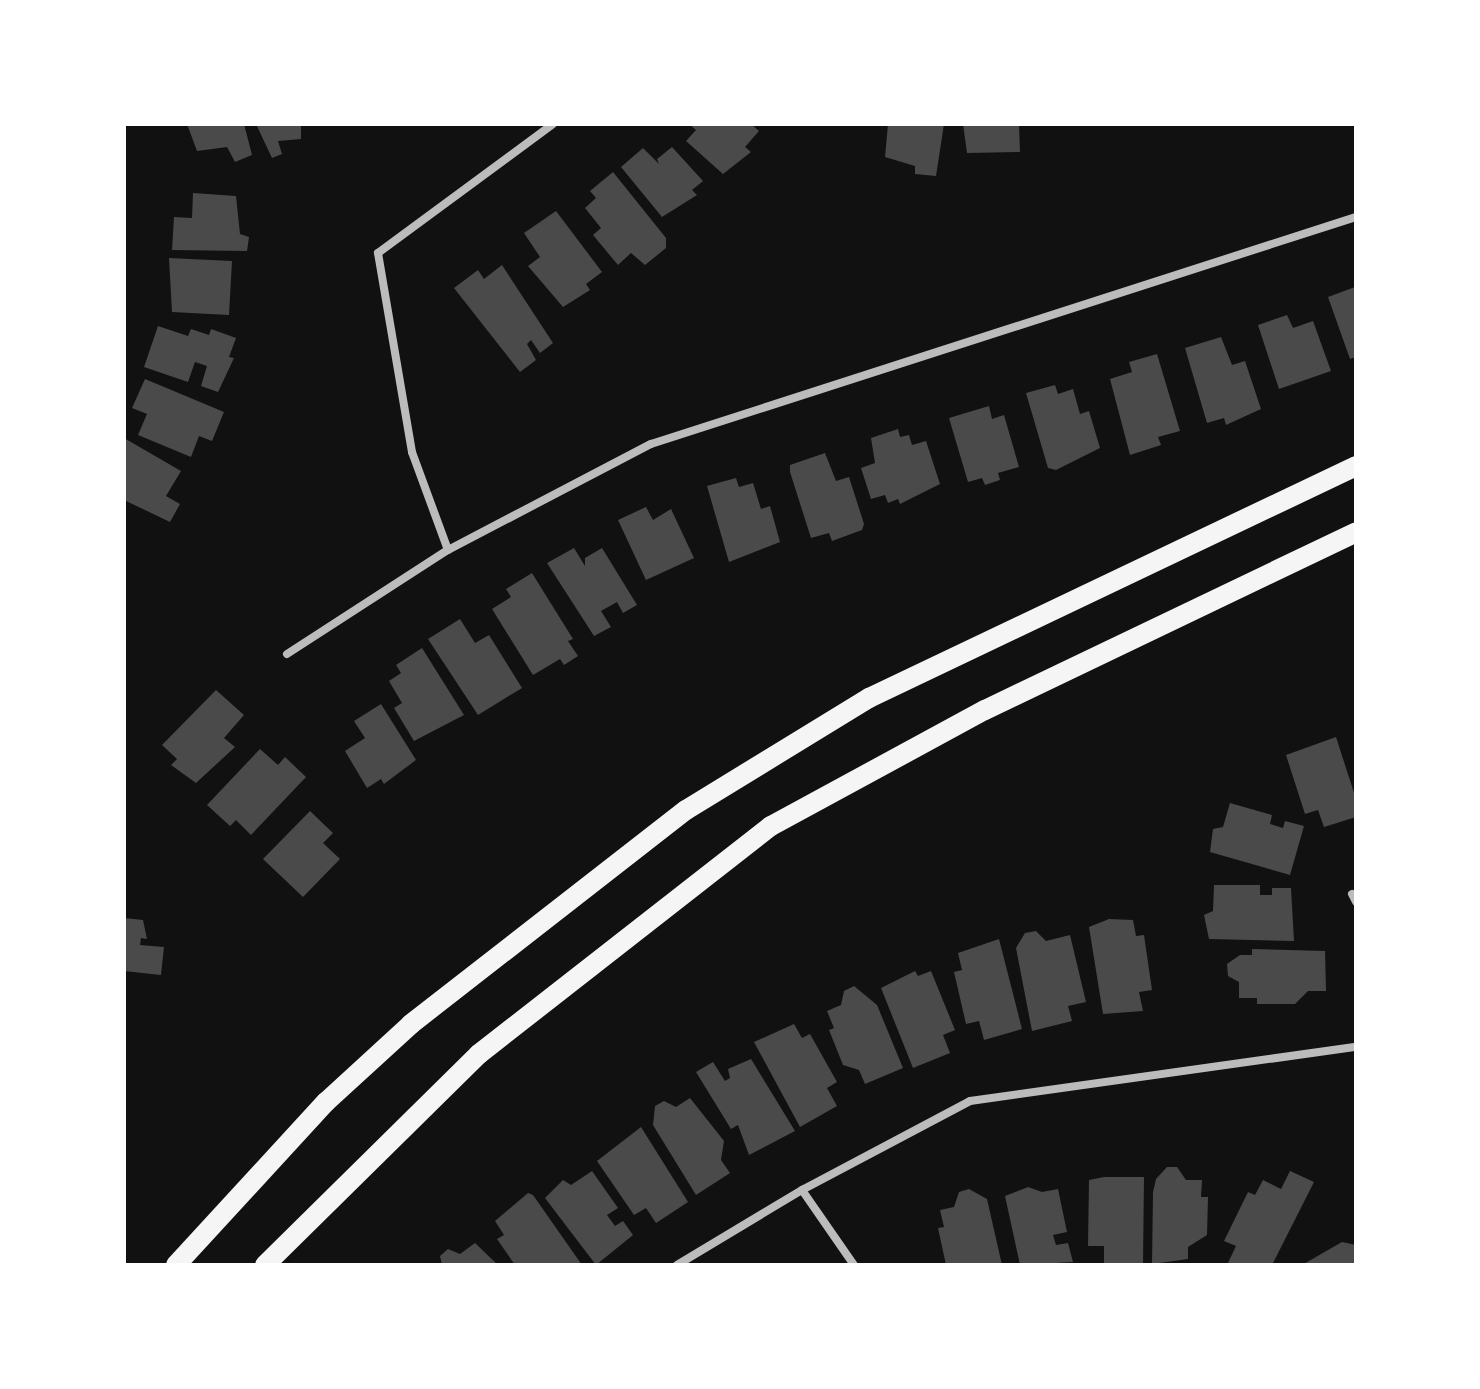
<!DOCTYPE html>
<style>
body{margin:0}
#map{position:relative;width:1480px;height:1389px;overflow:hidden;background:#111;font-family:"Roboto Condensed",sans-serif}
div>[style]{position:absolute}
.building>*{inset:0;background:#4a4a4a}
.minor>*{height:8px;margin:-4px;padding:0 4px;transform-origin:4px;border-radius:4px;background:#bcbcbc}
.primary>*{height:20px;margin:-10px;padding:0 10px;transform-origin:10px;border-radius:10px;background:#f5f5f5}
span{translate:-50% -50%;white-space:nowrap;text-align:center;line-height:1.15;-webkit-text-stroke:6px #fff;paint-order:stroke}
.frame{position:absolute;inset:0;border:126px solid #fff;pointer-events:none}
</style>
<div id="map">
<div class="building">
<i style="clip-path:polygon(187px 124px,244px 124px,252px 155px,235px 162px,227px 147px,197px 151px)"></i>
<i style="clip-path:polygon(256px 124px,301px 124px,301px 139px,278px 141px,282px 154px,272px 158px)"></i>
<i style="clip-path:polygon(689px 124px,751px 124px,759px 131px,745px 147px,751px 152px,723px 174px,686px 141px,696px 130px)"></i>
<i style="clip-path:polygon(888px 124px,944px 124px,936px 176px,915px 174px,915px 166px,885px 157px)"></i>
<i style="clip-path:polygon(963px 124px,1019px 124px,1020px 152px,967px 153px)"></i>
<i style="clip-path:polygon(672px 147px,703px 181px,692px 190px,697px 195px,662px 217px,621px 167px,643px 148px,659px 164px,657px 159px)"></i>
<i style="clip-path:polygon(613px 172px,666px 238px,666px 248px,645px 265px,631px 253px,618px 265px,593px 235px,601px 228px,585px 208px,596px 198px,590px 191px)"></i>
<i style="clip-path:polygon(193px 193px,236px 196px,240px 234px,249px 237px,247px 251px,172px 250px,174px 217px,192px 218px)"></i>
<i style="clip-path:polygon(556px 211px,602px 272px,586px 284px,590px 290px,563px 307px,528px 266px,540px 257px,524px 233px)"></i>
<i style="clip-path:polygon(169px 258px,232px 261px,229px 315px,172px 312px)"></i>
<i style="clip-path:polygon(502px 265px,553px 343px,540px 353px,531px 340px,527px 344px,536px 360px,520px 372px,454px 288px,478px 270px,484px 279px)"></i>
<i style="clip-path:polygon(1355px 287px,1356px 357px,1350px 359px,1328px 297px)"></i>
<i style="clip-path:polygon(1287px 315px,1293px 328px,1313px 321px,1331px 371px,1279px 389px,1258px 325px)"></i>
<i style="clip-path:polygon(158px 326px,188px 336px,191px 329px,209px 335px,211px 329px,236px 338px,229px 357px,234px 358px,218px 392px,201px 386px,207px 366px,195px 362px,188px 382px,144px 367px)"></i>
<i style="clip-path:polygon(1221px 337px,1232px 365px,1245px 361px,1261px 409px,1226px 425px,1224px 418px,1207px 423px,1185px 348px)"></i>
<i style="clip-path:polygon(1157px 354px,1180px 431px,1158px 437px,1161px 445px,1130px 455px,1110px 379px,1132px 372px,1129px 362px)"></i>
<i style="clip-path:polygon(145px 379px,224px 412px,212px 441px,199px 436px,191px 457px,138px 435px,147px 414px,132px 408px)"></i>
<i style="clip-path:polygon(1055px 385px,1058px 394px,1073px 389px,1080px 414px,1089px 411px,1100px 448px,1056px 470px,1048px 468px,1026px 393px)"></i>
<i style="clip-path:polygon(989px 406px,992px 419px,1004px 415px,1019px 467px,998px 473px,1000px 480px,985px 485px,982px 478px,968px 482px,949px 418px)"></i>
<i style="clip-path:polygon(898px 429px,900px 437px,909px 435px,912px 445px,926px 441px,940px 484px,900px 504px,898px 499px,888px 503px,885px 495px,871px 499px,861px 468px,875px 463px,871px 438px)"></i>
<i style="clip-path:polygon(124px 438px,181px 471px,166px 496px,180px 504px,170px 522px,124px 500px)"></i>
<i style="clip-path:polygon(825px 453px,836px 481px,849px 477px,864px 524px,862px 530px,832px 541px,829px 533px,811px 538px,790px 472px,790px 465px)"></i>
<i style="clip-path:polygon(736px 478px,739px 487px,753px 483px,761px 509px,770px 506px,780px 542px,729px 562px,707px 486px)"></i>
<i style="clip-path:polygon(646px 507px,653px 520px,671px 509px,694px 558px,646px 580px,618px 520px)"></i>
<i style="clip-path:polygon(574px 548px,585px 566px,585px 558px,602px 548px,637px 605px,623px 613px,617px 602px,601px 611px,611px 627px,594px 636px,547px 563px)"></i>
<i style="clip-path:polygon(532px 573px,573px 639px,568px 641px,578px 656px,564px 665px,560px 659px,533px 675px,492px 609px,511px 597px,506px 589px)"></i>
<i style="clip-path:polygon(460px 619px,475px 643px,489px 635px,522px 688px,478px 715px,428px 639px)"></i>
<i style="clip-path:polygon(422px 648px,464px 715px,414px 741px,394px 708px,402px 703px,389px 681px,401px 673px,396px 665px)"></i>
<i style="clip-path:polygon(216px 690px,244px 715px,224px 738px,235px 747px,196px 783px,171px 765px,177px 759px,162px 745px)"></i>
<i style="clip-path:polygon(381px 704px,416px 760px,384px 784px,381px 779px,367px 788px,345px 751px,365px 738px,354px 721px)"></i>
<i style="clip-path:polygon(1336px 737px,1356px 799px,1356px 817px,1324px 827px,1318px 810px,1305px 814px,1286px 755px)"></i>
<i style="clip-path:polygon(260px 749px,278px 765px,285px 757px,306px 777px,251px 835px,236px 820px,230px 826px,207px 805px)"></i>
<i style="clip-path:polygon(1230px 803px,1272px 815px,1270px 824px,1283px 828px,1285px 821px,1304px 826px,1290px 875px,1210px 852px,1213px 829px,1223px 827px)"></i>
<i style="clip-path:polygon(310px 811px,333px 833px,323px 843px,340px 859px,303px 897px,263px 859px)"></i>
<i style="clip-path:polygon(1214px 885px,1260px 885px,1260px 895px,1272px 895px,1272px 888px,1291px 888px,1294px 941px,1209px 939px,1204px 915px,1213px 911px)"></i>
<i style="clip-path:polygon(124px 918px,143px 920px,147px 939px,141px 938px,140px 945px,164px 947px,161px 975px,124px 971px)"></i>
<i style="clip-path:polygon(1109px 919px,1133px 920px,1136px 936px,1144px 935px,1152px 990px,1139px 992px,1143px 1011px,1103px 1014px,1089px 927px)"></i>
<i style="clip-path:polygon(1036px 931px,1046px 941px,1070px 935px,1086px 1002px,1068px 1006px,1072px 1021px,1032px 1031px,1016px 948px,1025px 933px)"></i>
<i style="clip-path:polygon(999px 939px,1022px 1029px,984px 1040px,979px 1021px,966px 1024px,954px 972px,962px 970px,958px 953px)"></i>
<i style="clip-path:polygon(1252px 949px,1325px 951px,1326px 991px,1308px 991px,1295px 1004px,1257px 1004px,1257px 998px,1239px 998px,1239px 982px,1228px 976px,1227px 964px,1240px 955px,1252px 955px)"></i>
<i style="clip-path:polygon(915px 971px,918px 976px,931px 971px,955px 1030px,943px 1035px,950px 1053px,913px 1068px,881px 988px)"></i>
<i style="clip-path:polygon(854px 986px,877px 1005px,903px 1068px,865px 1084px,859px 1070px,843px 1065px,829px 1030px,834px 1028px,827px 1011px,841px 1005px,844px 991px)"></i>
<i style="clip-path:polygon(794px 1024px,802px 1038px,810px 1034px,837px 1082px,827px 1088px,837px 1106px,800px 1127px,754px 1042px)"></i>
<i style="clip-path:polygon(751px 1059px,795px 1131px,749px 1155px,738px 1125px,731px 1129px,696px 1072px,713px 1062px,725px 1081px,730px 1078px,728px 1069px)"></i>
<i style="clip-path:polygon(690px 1098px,724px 1141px,721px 1160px,730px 1173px,696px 1195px,653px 1125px,655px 1106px,664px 1101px,676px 1107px)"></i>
<i style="clip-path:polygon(641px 1127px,688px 1202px,656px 1223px,646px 1208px,634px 1215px,597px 1161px)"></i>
<i style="clip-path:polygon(1167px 1167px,1177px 1167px,1186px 1180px,1202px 1180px,1201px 1197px,1208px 1197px,1207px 1235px,1188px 1247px,1188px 1259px,1152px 1264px,1153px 1192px,1156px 1179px)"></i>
<i style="clip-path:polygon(592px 1171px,618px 1208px,607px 1215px,615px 1226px,623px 1221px,633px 1235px,596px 1265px,545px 1198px,563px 1180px,571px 1185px)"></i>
<i style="clip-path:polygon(1290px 1171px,1314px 1182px,1272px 1265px,1227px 1265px,1236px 1246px,1224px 1241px,1248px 1192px,1255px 1195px,1263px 1180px,1281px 1189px)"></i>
<i style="clip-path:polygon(1104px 1177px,1144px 1177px,1143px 1265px,1104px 1265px,1104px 1246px,1088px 1246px,1089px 1180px)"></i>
<i style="clip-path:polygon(1028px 1187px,1042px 1192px,1058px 1189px,1067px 1232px,1053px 1235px,1056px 1245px,1068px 1243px,1073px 1262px,1020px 1265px,1005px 1196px)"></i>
<i style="clip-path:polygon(969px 1189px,987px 1199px,1002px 1265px,946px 1265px,938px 1228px,944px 1227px,940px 1210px,954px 1207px,959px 1192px)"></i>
<i style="clip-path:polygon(528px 1193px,533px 1195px,582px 1265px,515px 1265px,497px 1239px,504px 1235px,495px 1221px)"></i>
<i style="clip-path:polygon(1342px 1242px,1356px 1245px,1356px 1265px,1302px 1265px)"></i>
<i style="clip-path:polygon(475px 1243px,498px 1265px,442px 1265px,440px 1256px,448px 1249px,460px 1254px)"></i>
</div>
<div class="minor">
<i style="left:448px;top:550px;width:104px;rotate:-110.2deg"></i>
<i style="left:412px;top:452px;width:202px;rotate:-99.7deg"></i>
<i style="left:378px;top:253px;width:217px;rotate:-36.4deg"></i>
<i style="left:287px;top:654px;width:192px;rotate:-32.9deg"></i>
<i style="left:448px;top:550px;width:229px;rotate:-27.6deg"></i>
<i style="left:651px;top:444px;width:741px;rotate:-17.85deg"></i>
<i style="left:1352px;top:894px;width:9px;rotate:63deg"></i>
<i style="left:802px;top:1190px;width:91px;rotate:55.3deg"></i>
<i style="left:677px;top:1265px;width:146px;rotate:-31deg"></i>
<i style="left:802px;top:1190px;width:190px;rotate:-27.9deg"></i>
<i style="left:970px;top:1101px;width:390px;rotate:-8deg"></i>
</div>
<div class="primary">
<i style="left:176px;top:1265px;width:222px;rotate:-47.4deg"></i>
<i style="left:326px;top:1102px;width:115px;rotate:-42.5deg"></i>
<i style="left:411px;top:1024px;width:348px;rotate:-37.9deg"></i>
<i style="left:686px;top:810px;width:215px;rotate:-31.5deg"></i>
<i style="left:869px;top:698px;width:539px;rotate:-25.47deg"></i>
<i style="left:265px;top:1265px;width:301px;rotate:-44.6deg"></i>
<i style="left:479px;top:1054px;width:370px;rotate:-38deg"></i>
<i style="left:771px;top:826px;width:243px;rotate:-28.5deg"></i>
<i style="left:985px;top:710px;width:411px;rotate:-25.6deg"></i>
</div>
<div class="frame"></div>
</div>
